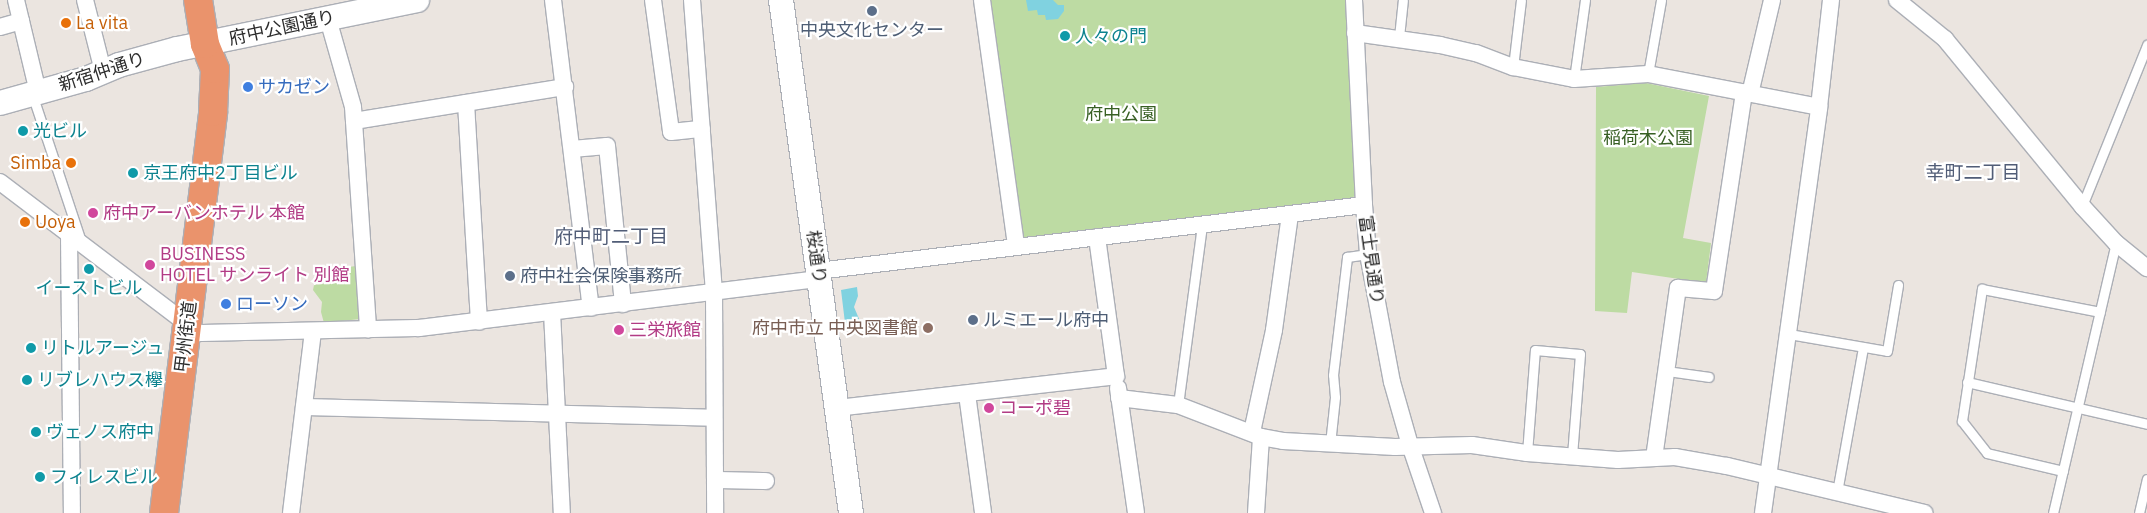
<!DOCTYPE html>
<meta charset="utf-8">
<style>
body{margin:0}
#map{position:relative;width:2147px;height:513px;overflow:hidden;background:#ebe5e0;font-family:"IBM Plex Sans","Noto Sans JP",sans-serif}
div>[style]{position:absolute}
.green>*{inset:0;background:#bddba3}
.water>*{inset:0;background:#80d2e0}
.roads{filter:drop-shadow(1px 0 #acafb6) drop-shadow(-1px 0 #acafb6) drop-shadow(0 1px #acafb6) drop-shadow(0 -1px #acafb6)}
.lane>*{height:9px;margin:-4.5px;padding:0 4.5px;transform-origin:4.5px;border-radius:4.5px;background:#fff}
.street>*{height:16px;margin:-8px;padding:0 8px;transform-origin:8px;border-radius:8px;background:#fff}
.secondary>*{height:24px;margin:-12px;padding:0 12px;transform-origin:12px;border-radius:12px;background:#fff}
.highway>*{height:28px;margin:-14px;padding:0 14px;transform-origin:14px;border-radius:14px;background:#ea936c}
.dots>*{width:14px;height:14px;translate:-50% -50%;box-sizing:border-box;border:2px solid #fff;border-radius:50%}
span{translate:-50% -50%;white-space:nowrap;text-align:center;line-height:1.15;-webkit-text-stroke:4.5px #fff;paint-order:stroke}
.food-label{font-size:18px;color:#c56008}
.left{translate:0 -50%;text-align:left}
.right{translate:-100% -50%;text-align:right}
.street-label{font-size:18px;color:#2c2c2c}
.service-label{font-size:18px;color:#4e5e75}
.culture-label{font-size:18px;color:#0d838f}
.shop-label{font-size:18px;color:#366cbe}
.park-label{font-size:18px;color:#386024}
.hotel-label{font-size:18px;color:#b23c85}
.education-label{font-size:18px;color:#785e54}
.neighbourhood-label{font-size:19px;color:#515d77}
</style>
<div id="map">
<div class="green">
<i style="clip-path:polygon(989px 0,1348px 0,1356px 194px,1350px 201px,1026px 239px,1021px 236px)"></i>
<i style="clip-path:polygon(1646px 83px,1709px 96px,1683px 238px,1711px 243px,1706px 283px,1632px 272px,1627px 313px,1595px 311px,1596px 87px)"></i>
<i style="clip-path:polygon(356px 266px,360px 319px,324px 323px,321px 312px,322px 302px,313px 290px,314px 285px,341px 281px,341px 268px)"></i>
</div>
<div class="water">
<i style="clip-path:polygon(1026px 0,1053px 0,1058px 5px,1064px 5px,1064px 11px,1058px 19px,1046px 20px,1045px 15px,1038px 15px,1037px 10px,1028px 11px)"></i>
<i style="clip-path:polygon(857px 287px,858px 296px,854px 307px,860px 321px,845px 323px,841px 290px)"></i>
</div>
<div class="roads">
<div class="lane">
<i style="left:1399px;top:37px;width:37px;rotate:-84deg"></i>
<i style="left:1513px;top:67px;width:67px;rotate:-83.2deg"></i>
<i style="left:1648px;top:74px;width:75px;rotate:-80deg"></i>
<i style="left:1574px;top:79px;width:80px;rotate:-82.1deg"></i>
<i style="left:32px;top:94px;width:155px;rotate:71.6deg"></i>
<i style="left:2082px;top:206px;width:174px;rotate:-68deg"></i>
<i style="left:1789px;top:334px;width:99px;rotate:9.8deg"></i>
<i style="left:1887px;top:351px;width:67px;rotate:-80.5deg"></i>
<i style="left:1667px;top:371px;width:42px;rotate:8.1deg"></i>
<i style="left:1967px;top:382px;width:185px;rotate:13.1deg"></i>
<i style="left:1178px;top:405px;width:183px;rotate:-82.4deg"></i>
<i style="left:1330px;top:444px;width:47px;rotate:-83.9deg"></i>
<i style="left:1335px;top:397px;width:22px;rotate:-95deg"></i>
<i style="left:1333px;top:375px;width:119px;rotate:-83.2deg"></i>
<i style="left:1347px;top:257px;width:21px;rotate:-8deg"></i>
<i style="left:1527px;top:453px;width:103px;rotate:-85.6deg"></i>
<i style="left:1535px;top:350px;width:45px;rotate:5.1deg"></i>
<i style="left:1580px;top:354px;width:102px;rotate:94.5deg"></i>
<i style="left:2063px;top:471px;width:78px;rotate:-166.7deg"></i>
<i style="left:1987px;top:453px;width:41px;rotate:-128deg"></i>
<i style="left:1962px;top:421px;width:134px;rotate:-81.4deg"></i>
<i style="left:1982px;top:289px;width:120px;rotate:11deg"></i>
<i style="left:1837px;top:492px;width:147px;rotate:-79.8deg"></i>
<i style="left:2053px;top:513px;width:277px;rotate:-76.9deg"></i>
<i style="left:2139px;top:513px;width:35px;rotate:-77deg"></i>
</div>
<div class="street">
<i style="left:16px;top:0;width:95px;rotate:76.6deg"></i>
<i style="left:85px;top:0;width:73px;rotate:75.8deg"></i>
<i style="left:553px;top:0;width:310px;rotate:83deg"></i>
<i style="left:653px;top:0;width:133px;rotate:82.2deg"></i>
<i style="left:671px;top:132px;width:31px;rotate:-6deg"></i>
<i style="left:692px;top:0;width:293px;rotate:85.7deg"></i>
<i style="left:714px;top:292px;width:221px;rotate:89.7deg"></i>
<i style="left:982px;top:0;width:248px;rotate:82.1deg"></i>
<i style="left:1354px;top:0;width:205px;rotate:87.2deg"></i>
<i style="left:1364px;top:205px;width:49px;rotate:85.3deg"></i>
<i style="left:1368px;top:254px;width:130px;rotate:79.4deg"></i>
<i style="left:1392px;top:382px;width:66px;rotate:74.1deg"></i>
<i style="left:1410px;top:445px;width:72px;rotate:71.3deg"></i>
<i style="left:1897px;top:0;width:62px;rotate:39.1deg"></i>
<i style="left:1945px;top:39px;width:216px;rotate:50.6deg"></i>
<i style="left:2082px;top:206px;width:50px;rotate:47.4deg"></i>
<i style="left:2116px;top:243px;width:40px;rotate:39deg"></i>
<i style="left:328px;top:19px;width:91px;rotate:74.1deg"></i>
<i style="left:353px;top:107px;width:223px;rotate:86.1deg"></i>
<i style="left:0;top:27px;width:22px;rotate:-16deg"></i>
<i style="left:1355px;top:33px;width:86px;rotate:8deg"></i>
<i style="left:1440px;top:45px;width:37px;rotate:13deg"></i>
<i style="left:1476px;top:53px;width:40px;rotate:21deg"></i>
<i style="left:1513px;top:67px;width:62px;rotate:11.1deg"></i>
<i style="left:1574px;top:79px;width:74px;rotate:-3.9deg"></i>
<i style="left:1648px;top:74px;width:174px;rotate:10.9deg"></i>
<i style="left:1750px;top:94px;width:97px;rotate:-76.8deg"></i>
<i style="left:466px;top:103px;width:219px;rotate:86.6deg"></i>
<i style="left:354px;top:121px;width:214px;rotate:-9.2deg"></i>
<i style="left:572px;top:149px;width:35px;rotate:-5deg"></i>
<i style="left:607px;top:146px;width:159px;rotate:84.2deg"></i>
<i style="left:0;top:182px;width:250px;rotate:37.2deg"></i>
<i style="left:199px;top:333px;width:220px;rotate:-1.3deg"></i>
<i style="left:419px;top:328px;width:403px;rotate:-7deg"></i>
<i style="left:69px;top:235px;width:278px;rotate:89.4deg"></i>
<i style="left:818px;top:271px;width:550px;rotate:-6.89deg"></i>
<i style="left:552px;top:312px;width:201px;rotate:87.2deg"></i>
<i style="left:1118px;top:388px;width:126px;rotate:81.8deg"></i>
<i style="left:967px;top:394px;width:120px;rotate:82.3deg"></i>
<i style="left:1119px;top:398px;width:59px;rotate:6.8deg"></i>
<i style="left:1178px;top:405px;width:89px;rotate:21.1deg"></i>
<i style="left:1261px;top:437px;width:22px;rotate:10deg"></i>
<i style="left:1283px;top:441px;width:112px;rotate:3.1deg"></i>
<i style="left:1395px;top:447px;width:77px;rotate:-1.5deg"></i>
<i style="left:1472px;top:445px;width:56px;rotate:8.3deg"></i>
<i style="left:1527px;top:453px;width:91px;rotate:4.4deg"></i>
<i style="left:1618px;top:460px;width:57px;rotate:-3deg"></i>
<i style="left:1675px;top:457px;width:53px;rotate:9.8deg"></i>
<i style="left:1727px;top:466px;width:203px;rotate:13.4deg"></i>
<i style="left:304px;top:407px;width:410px;rotate:1.5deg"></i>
<i style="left:837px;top:408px;width:281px;rotate:-6.5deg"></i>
<i style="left:1116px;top:376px;width:140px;rotate:-97.8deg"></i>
<i style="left:1252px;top:432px;width:104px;rotate:-77.8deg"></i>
<i style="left:1274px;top:330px;width:117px;rotate:-82.1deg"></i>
<i style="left:1654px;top:458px;width:172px;rotate:-82deg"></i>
<i style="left:1678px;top:288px;width:36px;rotate:5deg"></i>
<i style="left:1714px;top:291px;width:201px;rotate:-81.4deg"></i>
<i style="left:715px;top:480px;width:51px;rotate:1.1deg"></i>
<i style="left:291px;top:513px;width:183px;rotate:-83.1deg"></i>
<i style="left:1256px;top:513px;width:76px;rotate:-86.2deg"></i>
<i style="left:1763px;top:513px;width:410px;rotate:-82.1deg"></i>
<i style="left:1819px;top:107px;width:108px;rotate:-83.6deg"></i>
</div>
<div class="secondary">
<i style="left:781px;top:0;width:518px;rotate:82.23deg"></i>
<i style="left:0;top:103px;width:89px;rotate:-15.6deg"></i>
<i style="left:86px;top:79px;width:36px;rotate:-23deg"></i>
<i style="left:119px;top:65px;width:60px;rotate:-15.4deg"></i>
<i style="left:177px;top:49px;width:245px;rotate:-11.5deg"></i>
</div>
<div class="highway">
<i style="left:164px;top:513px;width:404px;rotate:-83deg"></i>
<i style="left:213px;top:112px;width:43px;rotate:-87.3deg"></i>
<i style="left:215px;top:69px;width:27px;rotate:-112deg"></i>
<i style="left:205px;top:44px;width:45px;rotate:-99deg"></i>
</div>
</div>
<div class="dots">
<i style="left:872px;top:11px;background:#5c6f8a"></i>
<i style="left:66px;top:23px;background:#e8710a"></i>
<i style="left:1065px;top:36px;background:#0f9aa8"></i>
<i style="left:248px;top:87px;background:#3f7fe0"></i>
<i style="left:23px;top:131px;background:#0f9aa8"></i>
<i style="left:71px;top:163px;background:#e8710a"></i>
<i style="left:133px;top:173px;background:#0f9aa8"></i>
<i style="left:93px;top:213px;background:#d1479c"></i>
<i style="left:25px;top:222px;background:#e8710a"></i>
<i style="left:150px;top:265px;background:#d1479c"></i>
<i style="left:89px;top:269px;background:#0f9aa8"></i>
<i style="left:510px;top:276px;background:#5c6f8a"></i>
<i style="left:226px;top:304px;background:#3f7fe0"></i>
<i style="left:973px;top:320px;background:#5c6f8a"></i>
<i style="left:928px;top:328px;background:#8d6e63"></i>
<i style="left:619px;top:330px;background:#d1479c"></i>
<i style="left:31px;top:348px;background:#0f9aa8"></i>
<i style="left:27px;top:380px;background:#0f9aa8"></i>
<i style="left:989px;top:408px;background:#d1479c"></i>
<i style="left:36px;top:432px;background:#0f9aa8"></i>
<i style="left:40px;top:477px;background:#0f9aa8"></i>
</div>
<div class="food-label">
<span class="left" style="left:76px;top:23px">La vita</span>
<span class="right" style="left:61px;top:163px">Simba</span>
<span class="left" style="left:35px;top:222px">Uoya</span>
</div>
<div class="street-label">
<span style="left:282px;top:28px;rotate:-12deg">府中公園通り</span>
<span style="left:102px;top:72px;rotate:-18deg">新宿仲通り</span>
<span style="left:816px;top:257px;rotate:82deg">桜通り</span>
<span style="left:1371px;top:260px;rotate:82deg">富士見通り</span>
<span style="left:186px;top:337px;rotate:-83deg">甲州街道</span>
</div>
<div class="service-label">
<span style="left:872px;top:30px">中央文化センター</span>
<span class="left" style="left:520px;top:276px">府中社会保険事務所</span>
<span class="left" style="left:983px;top:320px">ルミエール府中</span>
</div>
<div class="culture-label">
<span class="left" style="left:1075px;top:36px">人々の門</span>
<span class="left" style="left:33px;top:131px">光ビル</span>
<span class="left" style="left:143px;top:173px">京王府中2丁目ビル</span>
<span style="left:89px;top:288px">イーストビル</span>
<span class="left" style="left:41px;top:348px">リトルアージュ</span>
<span class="left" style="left:37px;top:380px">リブレハウス欅</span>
<span class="left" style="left:46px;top:432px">ヴェノス府中</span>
<span class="left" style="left:50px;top:477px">フィレスビル</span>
</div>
<div class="shop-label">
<span class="left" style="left:258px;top:87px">サカゼン</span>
<span class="left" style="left:236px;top:304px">ローソン</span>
</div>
<div class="park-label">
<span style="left:1121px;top:114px">府中公園</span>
<span style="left:1648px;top:138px">稲荷木公園</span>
</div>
<div class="hotel-label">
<span class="left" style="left:103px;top:213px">府中アーバンホテル 本館</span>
<span class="left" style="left:160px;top:265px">BUSINESS<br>HOTEL サンライト 別館</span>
<span class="left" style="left:629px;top:330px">三栄旅館</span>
<span class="left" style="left:999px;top:408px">コーポ碧</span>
</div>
<div class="education-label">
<span class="right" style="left:918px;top:328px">府中市立 中央図書館</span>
</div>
<div class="neighbourhood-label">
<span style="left:1973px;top:173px">幸町二丁目</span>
<span style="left:611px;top:237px">府中町二丁目</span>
</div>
</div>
